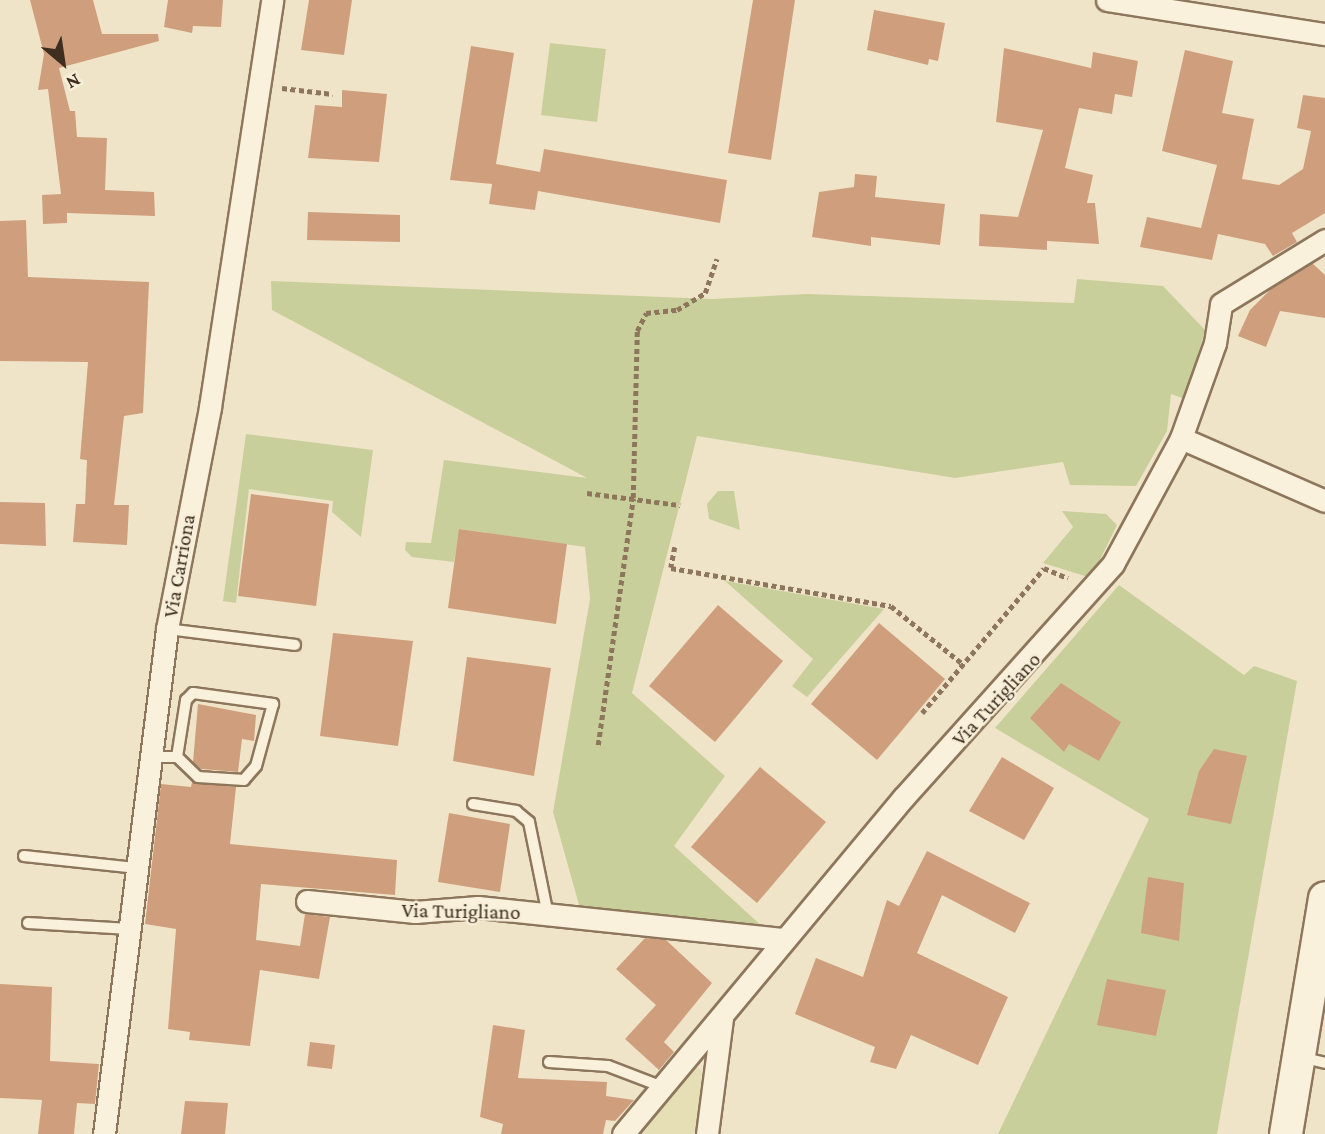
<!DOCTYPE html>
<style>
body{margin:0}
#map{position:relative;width:1325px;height:1134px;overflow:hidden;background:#f0e4c8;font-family:"Crimson Pro",serif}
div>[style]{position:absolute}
.farmland>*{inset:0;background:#e6deb5}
.green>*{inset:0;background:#c9cf9b}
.building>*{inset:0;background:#cf9f7d}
.path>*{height:4.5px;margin-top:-2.25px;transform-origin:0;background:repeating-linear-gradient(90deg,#8d765c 0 5px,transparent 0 8.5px)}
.roads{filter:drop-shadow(2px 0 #8d765c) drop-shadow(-2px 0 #8d765c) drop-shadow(0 2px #8d765c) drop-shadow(0 -2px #8d765c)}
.service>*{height:10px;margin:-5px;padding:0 5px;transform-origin:5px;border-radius:5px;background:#faf1dc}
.minor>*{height:21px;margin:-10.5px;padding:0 10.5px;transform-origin:10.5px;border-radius:10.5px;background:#faf1dc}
.secondary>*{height:32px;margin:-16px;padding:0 16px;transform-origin:16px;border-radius:16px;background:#faf1dc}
span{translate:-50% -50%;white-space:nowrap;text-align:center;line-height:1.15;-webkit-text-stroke:5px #f7eed8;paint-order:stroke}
.street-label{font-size:21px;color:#3d2e20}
.north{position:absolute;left:28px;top:28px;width:70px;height:70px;-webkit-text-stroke:5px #f7eed8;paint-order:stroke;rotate:151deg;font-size:19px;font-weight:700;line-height:28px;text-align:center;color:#3d2e20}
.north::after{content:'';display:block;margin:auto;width:24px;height:32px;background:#3d2e20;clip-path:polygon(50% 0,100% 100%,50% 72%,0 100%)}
</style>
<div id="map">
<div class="farmland">
<i style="clip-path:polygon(693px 1065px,702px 1070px,698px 1134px,634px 1134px)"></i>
</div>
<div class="green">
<i style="clip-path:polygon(550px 43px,606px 49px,597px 122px,541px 115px)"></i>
<i style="clip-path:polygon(1077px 279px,1163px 286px,1205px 330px,1185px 399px,1171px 394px,1167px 431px,1136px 486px,1070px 485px,1063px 462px,955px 478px,697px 436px,632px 693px,725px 776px,674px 846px,765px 929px,581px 912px,553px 812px,590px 599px,585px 547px,460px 529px,454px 562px,412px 557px,405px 550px,406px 542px,431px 543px,444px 460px,587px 478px,272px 310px,271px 281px,712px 299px,807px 294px,1074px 303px)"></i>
<i style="clip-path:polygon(246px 434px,373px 450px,361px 537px,332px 512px,333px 501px,249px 489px,236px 603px,223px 601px)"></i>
<i style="clip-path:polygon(718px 491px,734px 491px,740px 530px,709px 519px,707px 504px)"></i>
<i style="clip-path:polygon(1062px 511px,1106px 514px,1117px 525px,1091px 578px,1043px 563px,1073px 527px)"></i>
<i style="clip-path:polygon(725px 581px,884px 609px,807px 697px,792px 686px,813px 659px)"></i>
<i style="clip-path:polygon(1119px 585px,1244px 675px,1254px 666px,1297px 681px,1217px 1134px,998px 1134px,1149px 819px,995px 728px)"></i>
</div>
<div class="building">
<i style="clip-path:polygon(30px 0,93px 0,102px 34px,158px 34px,159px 41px,59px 68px,70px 111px,75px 111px,77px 137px,107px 138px,105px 190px,154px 192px,155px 216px,67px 213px,67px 223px,43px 224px,42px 195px,61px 194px,48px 89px,38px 90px,44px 54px)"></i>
<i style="clip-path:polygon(168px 0,223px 0,221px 27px,193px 26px,192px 33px,164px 27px)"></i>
<i style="clip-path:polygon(309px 0,352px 0,344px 55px,301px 50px)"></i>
<i style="clip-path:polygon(753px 0,795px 0,771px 160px,728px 153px)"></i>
<i style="clip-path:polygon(874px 10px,945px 23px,938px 61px,929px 59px,928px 65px,867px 50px)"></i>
<i style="clip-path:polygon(471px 46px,514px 53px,496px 164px,540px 172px,544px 149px,727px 180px,720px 223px,538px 191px,535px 210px,489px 204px,492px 184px,450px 180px)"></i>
<i style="clip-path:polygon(1004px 48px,1091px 68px,1093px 52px,1138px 61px,1132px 97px,1115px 94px,1112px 114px,1079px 108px,1065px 168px,1093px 175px,1087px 203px,1095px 203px,1099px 244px,1047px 241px,1047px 250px,979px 246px,980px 214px,1018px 217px,1043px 130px,996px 122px)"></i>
<i style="clip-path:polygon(1185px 50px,1233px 61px,1222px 113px,1254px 119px,1242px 179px,1279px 185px,1303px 169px,1311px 131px,1297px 128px,1303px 95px,1325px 98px,1325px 213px,1292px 233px,1297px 242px,1273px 256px,1265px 244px,1218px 234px,1212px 260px,1140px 247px,1147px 217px,1201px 228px,1217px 165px,1162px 151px)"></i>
<i style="clip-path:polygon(342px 90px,387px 94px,379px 162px,308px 158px,315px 105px,342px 107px)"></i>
<i style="clip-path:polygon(855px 174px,877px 176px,875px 197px,945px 204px,940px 245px,871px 237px,871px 246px,812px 237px,819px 192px,854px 187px)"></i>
<i style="clip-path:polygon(308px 212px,400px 215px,400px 242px,307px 240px)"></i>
<i style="clip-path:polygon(26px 220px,28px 277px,149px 282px,143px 413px,124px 416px,114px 505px,129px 505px,127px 545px,73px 542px,76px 504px,85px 504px,87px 460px,80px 459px,88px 362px,0 361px,0 221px)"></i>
<i style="clip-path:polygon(1312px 263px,1325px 275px,1325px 318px,1280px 311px,1266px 347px,1238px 336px,1250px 310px,1271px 289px)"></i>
<i style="clip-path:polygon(251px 494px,329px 504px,316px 606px,238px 596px)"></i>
<i style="clip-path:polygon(0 502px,45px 503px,46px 546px,0 544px)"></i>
<i style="clip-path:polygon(459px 529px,567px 544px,556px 624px,448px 608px)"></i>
<i style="clip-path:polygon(718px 605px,783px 661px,715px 742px,649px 686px)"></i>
<i style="clip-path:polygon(879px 623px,945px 679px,877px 760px,811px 704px)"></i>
<i style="clip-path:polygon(333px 633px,413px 641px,398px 746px,320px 736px)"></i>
<i style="clip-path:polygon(467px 657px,551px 668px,534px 776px,453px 761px)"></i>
<i style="clip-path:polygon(1061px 683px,1121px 722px,1099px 761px,1069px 744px,1064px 752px,1030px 718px)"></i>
<i style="clip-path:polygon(198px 704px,256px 715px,254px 741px,242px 739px,238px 772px,201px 769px,193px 762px)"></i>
<i style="clip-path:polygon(1214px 749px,1247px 756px,1231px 824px,1187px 815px,1199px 771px)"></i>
<i style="clip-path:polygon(1002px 757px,1054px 788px,1024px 840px,969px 811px)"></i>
<i style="clip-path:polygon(760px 767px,826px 822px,757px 903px,691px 847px)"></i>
<i style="clip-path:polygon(192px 782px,236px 787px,230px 844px,397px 860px,395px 895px,261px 884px,256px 940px,300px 946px,305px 914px,330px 917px,319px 979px,260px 970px,250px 1046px,189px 1040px,190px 1032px,168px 1029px,176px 929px,145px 924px,161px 784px,191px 787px)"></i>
<i style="clip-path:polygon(449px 813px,510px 824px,500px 892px,438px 882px)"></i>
<i style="clip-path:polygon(927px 851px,1030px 903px,1015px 933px,942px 895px,917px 953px,1008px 997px,978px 1065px,911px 1035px,896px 1069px,870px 1062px,875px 1047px,795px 1014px,816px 958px,863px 977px,887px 900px,899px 906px)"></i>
<i style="clip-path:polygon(1148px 877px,1184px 883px,1179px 941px,1141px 933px)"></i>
<i style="clip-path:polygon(645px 938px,666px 940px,712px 983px,664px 1042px,674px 1052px,659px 1070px,625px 1039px,656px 1005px,616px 969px)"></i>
<i style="clip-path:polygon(1107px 979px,1166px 990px,1156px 1036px,1097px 1025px)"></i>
<i style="clip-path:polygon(0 984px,52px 987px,50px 1061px,99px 1064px,95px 1104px,77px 1103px,74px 1134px,38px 1134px,42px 1100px,0 1098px)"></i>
<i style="clip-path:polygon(493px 1025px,525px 1030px,518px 1078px,607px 1082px,606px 1096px,634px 1100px,615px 1121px,606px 1120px,603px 1134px,501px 1134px,503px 1124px,480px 1117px)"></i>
<i style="clip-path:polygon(310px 1042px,335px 1045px,332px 1069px,307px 1066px)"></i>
<i style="clip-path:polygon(185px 1101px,228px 1103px,225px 1134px,181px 1134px)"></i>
</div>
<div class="path">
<i style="left:282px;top:88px;width:51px;rotate:6.7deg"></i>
<i style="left:587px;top:493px;width:94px;rotate:7.4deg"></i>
<i style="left:675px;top:547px;width:21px;rotate:101deg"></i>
<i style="left:671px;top:568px;width:223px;rotate:9.8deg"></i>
<i style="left:891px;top:606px;width:94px;rotate:38.9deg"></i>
<i style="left:922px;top:713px;width:189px;rotate:-49.9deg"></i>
<i style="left:1044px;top:568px;width:26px;rotate:23deg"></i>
<i style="left:598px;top:745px;width:249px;rotate:-81.9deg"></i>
<i style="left:633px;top:498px;width:167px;rotate:-88.6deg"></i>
<i style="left:637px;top:331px;width:20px;rotate:-63deg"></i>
<i style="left:646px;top:313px;width:31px;rotate:-6deg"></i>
<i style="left:677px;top:310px;width:33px;rotate:-31deg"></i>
<i style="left:705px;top:293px;width:36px;rotate:-71deg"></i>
</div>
<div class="roads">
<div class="service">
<i style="left:167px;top:629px;width:129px;rotate:7.1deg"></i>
<i style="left:150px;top:757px;width:27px"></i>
<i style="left:177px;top:757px;width:58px;rotate:-81deg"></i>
<i style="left:186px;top:700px;width:10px;rotate:-45deg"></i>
<i style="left:193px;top:693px;width:81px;rotate:7.8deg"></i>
<i style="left:273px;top:704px;width:64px;rotate:105.3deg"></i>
<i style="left:256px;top:766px;width:18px;rotate:131deg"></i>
<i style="left:244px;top:780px;width:46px;rotate:-176.3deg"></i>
<i style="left:198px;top:777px;width:29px;rotate:-136deg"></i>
<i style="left:473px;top:804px;width:44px;rotate:9.2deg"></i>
<i style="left:516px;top:811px;width:17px;rotate:40deg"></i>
<i style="left:529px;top:822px;width:95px;rotate:78.5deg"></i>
<i style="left:24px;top:856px;width:114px;rotate:6.1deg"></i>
<i style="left:28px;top:923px;width:102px;rotate:3.4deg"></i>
<i style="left:1300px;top:1057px;width:26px;rotate:13deg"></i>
<i style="left:549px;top:1062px;width:59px;rotate:3.9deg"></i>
<i style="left:608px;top:1066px;width:59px;rotate:20.9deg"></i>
</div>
<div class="minor">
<i style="left:1107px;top:0;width:221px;rotate:8.9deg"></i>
<i style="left:1181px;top:438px;width:157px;rotate:23.6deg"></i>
<i style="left:307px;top:901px;width:109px;rotate:5.8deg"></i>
<i style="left:415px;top:912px;width:63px;rotate:-4.5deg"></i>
<i style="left:478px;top:907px;width:306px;rotate:6deg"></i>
<i style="left:104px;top:1134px;width:509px;rotate:-82.89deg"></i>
<i style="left:167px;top:629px;width:226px;rotate:-79deg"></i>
<i style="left:210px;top:407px;width:412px;rotate:-81.3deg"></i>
<i style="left:623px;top:1134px;width:439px;rotate:-50.2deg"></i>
<i style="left:904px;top:797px;width:313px;rotate:-48.1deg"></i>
<i style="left:1113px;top:564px;width:143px;rotate:-61.6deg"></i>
<i style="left:1181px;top:438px;width:101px;rotate:-70.3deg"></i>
<i style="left:1215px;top:343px;width:39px;rotate:-81deg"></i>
<i style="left:1221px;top:304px;width:122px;rotate:-31.6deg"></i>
<i style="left:707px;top:1134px;width:117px;rotate:-82.6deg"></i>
</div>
<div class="secondary">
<i style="left:1286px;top:1134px;width:239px;rotate:-80.6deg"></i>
</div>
</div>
<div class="street-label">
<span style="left:179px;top:566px;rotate:-80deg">Via Carriona</span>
<span style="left:996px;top:699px;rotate:-47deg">Via Turigliano</span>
<span style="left:461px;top:911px;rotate:1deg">Via Turigliano</span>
</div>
<div class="north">N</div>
</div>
